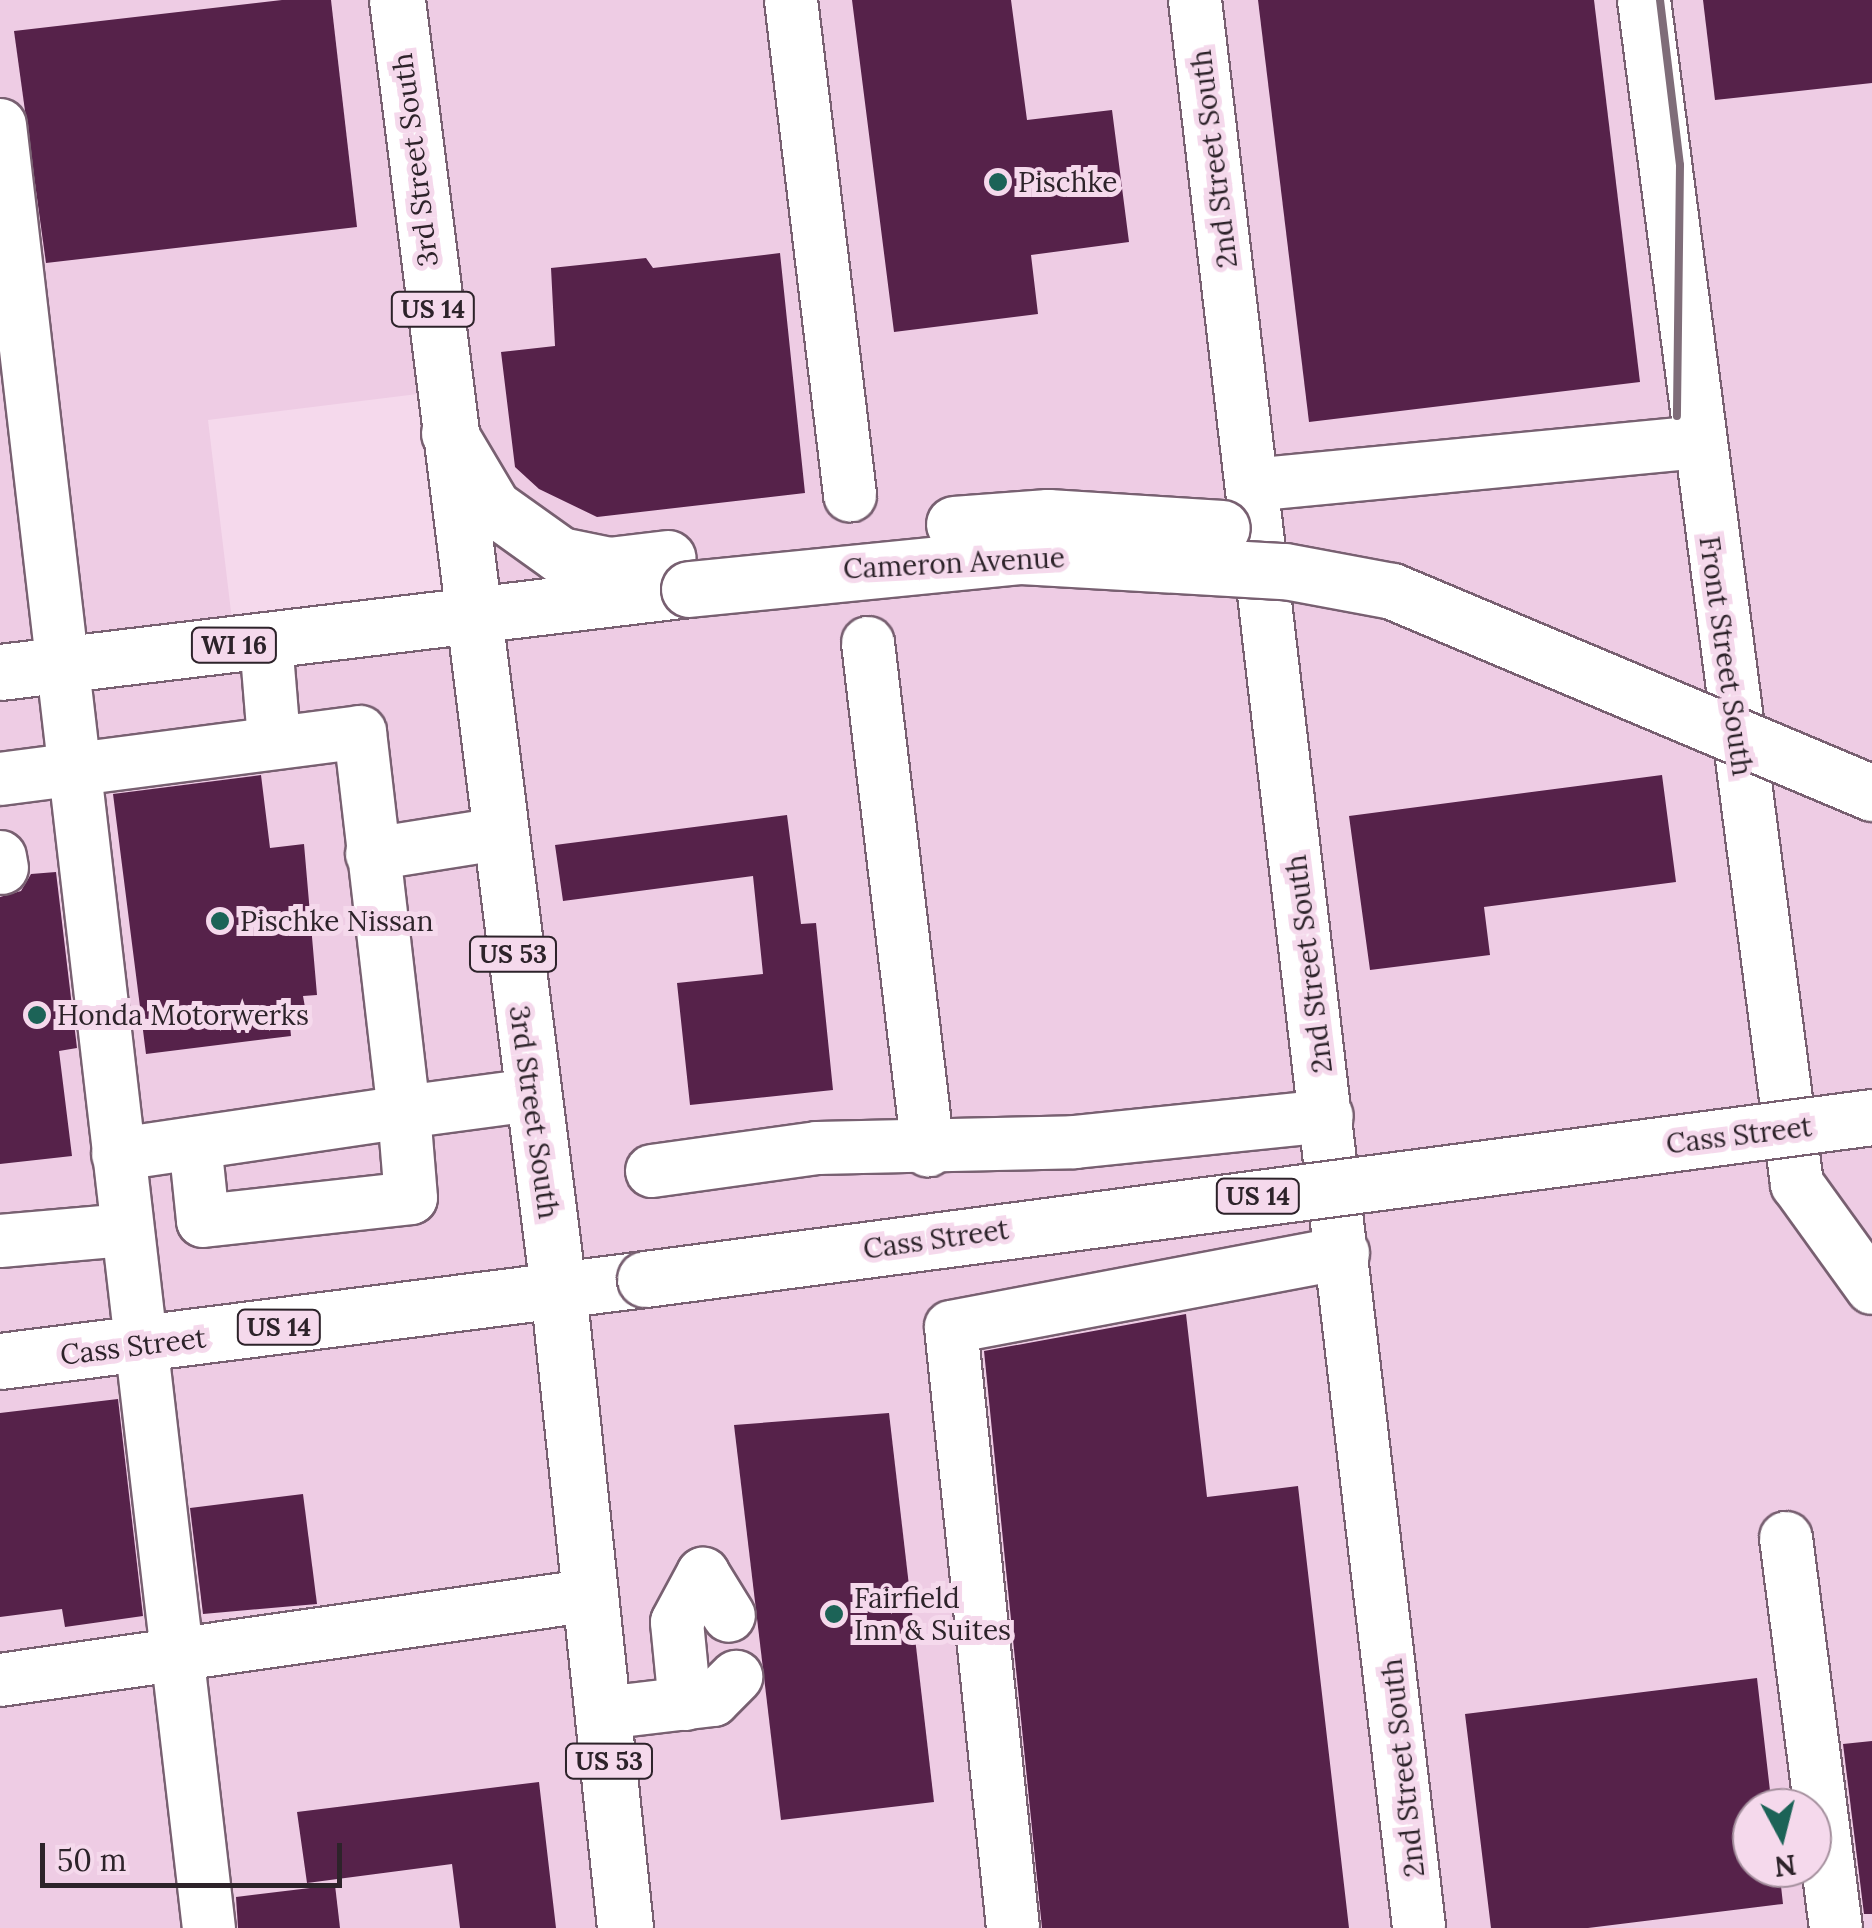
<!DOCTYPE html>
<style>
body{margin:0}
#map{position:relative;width:1872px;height:1928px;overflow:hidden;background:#f5d9ec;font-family:Lora,serif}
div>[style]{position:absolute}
.built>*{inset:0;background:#eecce4}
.building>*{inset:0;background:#56224a}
.roads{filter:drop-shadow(2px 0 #786071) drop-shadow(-2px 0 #786071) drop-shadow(0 2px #786071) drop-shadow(0 -2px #786071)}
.minor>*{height:52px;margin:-26px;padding:0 26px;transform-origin:26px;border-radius:26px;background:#fff}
.major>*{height:55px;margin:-27.5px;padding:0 27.5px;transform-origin:27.5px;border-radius:27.5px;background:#fff}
.highway>*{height:55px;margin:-27.5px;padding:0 27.5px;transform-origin:27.5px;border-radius:27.5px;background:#fff}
.rail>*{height:8px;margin:-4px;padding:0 4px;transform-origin:4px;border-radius:4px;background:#7f6d79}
.bridges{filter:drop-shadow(2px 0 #786071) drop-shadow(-2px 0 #786071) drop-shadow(0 2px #786071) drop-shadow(0 -2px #786071)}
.major-bridge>*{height:55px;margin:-27.5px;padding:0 27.5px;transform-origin:27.5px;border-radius:27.5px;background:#fff}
.dots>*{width:28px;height:28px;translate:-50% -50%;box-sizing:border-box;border:5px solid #f5d9ec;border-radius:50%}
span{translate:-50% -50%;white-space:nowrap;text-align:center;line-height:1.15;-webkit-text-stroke:10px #f5d9ec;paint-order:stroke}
.shield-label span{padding:2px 8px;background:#f5d9ec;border:2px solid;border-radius:8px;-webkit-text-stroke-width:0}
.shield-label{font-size:25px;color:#2d232a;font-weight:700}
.street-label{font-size:28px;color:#2d232a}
.poi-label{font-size:28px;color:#2d232a}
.left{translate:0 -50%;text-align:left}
.north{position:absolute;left:1732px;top:1788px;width:100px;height:100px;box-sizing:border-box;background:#f5d9ec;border:2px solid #a5909e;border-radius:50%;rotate:173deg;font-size:28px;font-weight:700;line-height:40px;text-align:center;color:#2d232a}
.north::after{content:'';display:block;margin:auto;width:35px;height:45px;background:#1c6357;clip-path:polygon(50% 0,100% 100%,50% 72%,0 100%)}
.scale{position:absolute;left:40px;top:1843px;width:302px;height:45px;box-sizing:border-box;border:5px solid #2d232a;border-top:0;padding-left:12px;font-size:30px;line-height:35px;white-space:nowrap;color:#2d232a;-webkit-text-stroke:8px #f5d9ec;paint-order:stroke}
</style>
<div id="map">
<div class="built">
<i style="clip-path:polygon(evenodd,0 0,1872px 0,1872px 1928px,0 1928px,0 0,442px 391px,468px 619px,235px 645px,208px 420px,442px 391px,0 0,1752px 1808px,1812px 1808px,1812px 1868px,1752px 1868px,1752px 1808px)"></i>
</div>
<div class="building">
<i style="clip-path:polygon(282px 0,331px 0,357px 227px,46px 263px,14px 31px)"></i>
<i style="clip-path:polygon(852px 0,1011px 0,1027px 120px,1112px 110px,1129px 242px,1031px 255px,1038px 314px,894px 332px)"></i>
<i style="clip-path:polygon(1258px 0,1594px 0,1640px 382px,1309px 422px)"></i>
<i style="clip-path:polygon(1703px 0,1872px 0,1872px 83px,1715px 100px)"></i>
<i style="clip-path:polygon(780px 253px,805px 493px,597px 517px,539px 489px,515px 467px,501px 352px,555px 346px,551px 268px,646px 258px,653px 268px)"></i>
<i style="clip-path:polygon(261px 775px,270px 848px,304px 844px,317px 995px,303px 996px,306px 1013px,289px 1015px,291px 1036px,146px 1054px,113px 794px)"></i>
<i style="clip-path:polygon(1662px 775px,1676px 882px,1484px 907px,1490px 955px,1370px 970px,1349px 816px)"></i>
<i style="clip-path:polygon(787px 815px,801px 924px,816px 923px,833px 1090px,690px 1105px,677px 983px,763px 974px,753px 876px,563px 901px,555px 845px)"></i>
<i style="clip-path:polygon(56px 872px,77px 1048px,59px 1051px,72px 1156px,0 1164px,0 897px,21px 891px,31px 874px)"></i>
<i style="clip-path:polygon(1186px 1314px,1207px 1497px,1298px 1486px,1349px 1928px,1042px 1928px,984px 1351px)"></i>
<i style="clip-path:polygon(118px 1399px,143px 1616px,65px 1627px,62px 1609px,0 1617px,0 1413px)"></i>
<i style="clip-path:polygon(889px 1413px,934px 1802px,781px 1820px,734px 1425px)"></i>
<i style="clip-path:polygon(303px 1494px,317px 1604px,203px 1614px,190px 1508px)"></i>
<i style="clip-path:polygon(1757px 1678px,1772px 1808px,1752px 1808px,1752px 1868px,1779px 1868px,1783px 1904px,1588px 1928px,1491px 1928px,1465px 1714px)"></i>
<i style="clip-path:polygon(1872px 1741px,1872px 1914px,1864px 1914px,1843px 1744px)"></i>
<i style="clip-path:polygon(539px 1782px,556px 1928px,460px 1928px,452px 1864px,307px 1883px,297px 1812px)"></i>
<i style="clip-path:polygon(335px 1885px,340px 1928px,238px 1928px,236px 1897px)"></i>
</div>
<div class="roads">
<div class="minor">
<i style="left:791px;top:0;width:499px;rotate:83.2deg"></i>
<i style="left:1195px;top:0;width:1941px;rotate:83.37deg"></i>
<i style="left:1644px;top:0;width:1194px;rotate:82.64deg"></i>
<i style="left:1797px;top:1184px;width:128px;rotate:54.2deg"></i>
<i style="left:0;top:125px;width:1815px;rotate:83.39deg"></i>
<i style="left:1252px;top:485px;width:446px;rotate:-5.5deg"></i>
<i style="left:266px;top:642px;width:98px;rotate:85.3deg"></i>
<i style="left:868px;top:643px;width:511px;rotate:83.25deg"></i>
<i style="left:0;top:779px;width:363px;rotate:-7.4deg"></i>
<i style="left:360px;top:732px;width:383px;rotate:83.4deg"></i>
<i style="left:404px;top:1112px;width:289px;rotate:171.6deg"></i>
<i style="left:372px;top:854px;width:128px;rotate:-9deg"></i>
<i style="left:0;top:857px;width:11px;rotate:80deg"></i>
<i style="left:195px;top:1143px;width:78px;rotate:84.1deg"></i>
<i style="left:203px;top:1221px;width:209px;rotate:-6.3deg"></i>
<i style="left:411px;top:1198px;width:86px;rotate:-94.7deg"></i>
<i style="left:404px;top:1112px;width:129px;rotate:-7.6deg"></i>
<i style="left:652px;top:1171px;width:167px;rotate:-7.9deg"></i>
<i style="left:817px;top:1148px;width:258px;rotate:-1.3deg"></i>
<i style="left:1075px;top:1142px;width:253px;rotate:-5.9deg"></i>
<i style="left:0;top:1241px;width:127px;rotate:-5deg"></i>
<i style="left:1786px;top:1538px;width:393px;rotate:82.7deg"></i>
<i style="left:0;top:1680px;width:598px;rotate:-8.17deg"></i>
<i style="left:685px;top:1704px;width:82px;rotate:-95.6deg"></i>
<i style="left:677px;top:1622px;width:55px;rotate:-61.6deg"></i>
<i style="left:703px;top:1574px;width:49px;rotate:58.2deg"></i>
<i style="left:604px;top:1713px;width:110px;rotate:-6.8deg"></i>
<i style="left:713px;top:1700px;width:33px;rotate:-45deg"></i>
<i style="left:1013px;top:1928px;width:604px;rotate:-95.89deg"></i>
<i style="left:951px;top:1327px;width:399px;rotate:-10.7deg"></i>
</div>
<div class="major">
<i style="left:449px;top:433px;width:86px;rotate:59.3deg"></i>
<i style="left:493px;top:507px;width:82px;rotate:35.6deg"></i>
<i style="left:560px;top:555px;width:50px;rotate:11.5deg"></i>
<i style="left:609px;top:565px;width:59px;rotate:-6.8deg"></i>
<i style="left:0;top:672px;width:694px;rotate:-6.87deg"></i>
<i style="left:0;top:1361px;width:650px;rotate:-7.25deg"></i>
</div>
<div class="highway">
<i style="left:397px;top:0;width:1299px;rotate:82.88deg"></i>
<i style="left:558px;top:1289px;width:643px;rotate:84.01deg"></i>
</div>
</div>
<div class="rail">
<i style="left:1660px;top:0;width:166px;rotate:83.1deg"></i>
<i style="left:1680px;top:165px;width:251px;rotate:90.7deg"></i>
</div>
<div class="bridges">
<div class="major-bridge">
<i style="left:954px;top:524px;width:94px;rotate:-4.3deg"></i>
<i style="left:1048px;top:517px;width:174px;rotate:3.6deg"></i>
<i style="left:689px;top:589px;width:334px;rotate:-5.7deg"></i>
<i style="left:1021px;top:556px;width:264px;rotate:3.3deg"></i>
<i style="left:1285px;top:571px;width:109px;rotate:10.6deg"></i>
<i style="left:1392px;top:591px;width:521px;rotate:22.82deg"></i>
<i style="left:645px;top:1279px;width:1238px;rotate:-7.52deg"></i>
</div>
</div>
<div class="dots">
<i style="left:998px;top:182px;background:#1c6357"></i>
<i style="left:220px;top:921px;background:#1c6357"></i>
<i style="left:37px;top:1015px;background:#1c6357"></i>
<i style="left:834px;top:1614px;background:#1c6357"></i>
</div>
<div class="shield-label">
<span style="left:433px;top:309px">US 14</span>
<span style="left:234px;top:645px">WI 16</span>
<span style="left:513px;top:954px">US 53</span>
<span style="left:1258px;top:1196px">US 14</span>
<span style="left:279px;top:1327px">US 14</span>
<span style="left:609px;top:1761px">US 53</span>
</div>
<div class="street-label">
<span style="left:1214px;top:159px;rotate:-97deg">2nd Street South</span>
<span style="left:415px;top:160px;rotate:-97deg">3rd Street South</span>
<span style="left:954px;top:563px;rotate:-3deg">Cameron Avenue</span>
<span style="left:1726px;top:656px;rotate:82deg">Front Street South</span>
<span style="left:1309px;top:964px;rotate:-97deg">2nd Street South</span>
<span style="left:534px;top:1112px;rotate:82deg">3rd Street South</span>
<span style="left:1739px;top:1135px;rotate:-7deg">Cass Street</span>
<span style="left:936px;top:1239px;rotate:-8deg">Cass Street</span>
<span style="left:133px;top:1346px;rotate:-7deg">Cass Street</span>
<span style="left:1403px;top:1768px;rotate:-96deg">2nd Street South</span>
</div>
<div class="poi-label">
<span class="left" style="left:1018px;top:182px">Pischke</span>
<span class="left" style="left:240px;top:921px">Pischke Nissan</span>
<span class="left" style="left:57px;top:1015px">Honda Motorwerks</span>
<span class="left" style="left:854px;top:1614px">Fairfield<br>Inn &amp; Suites</span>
</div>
<div class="north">N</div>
<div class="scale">50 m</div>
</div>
